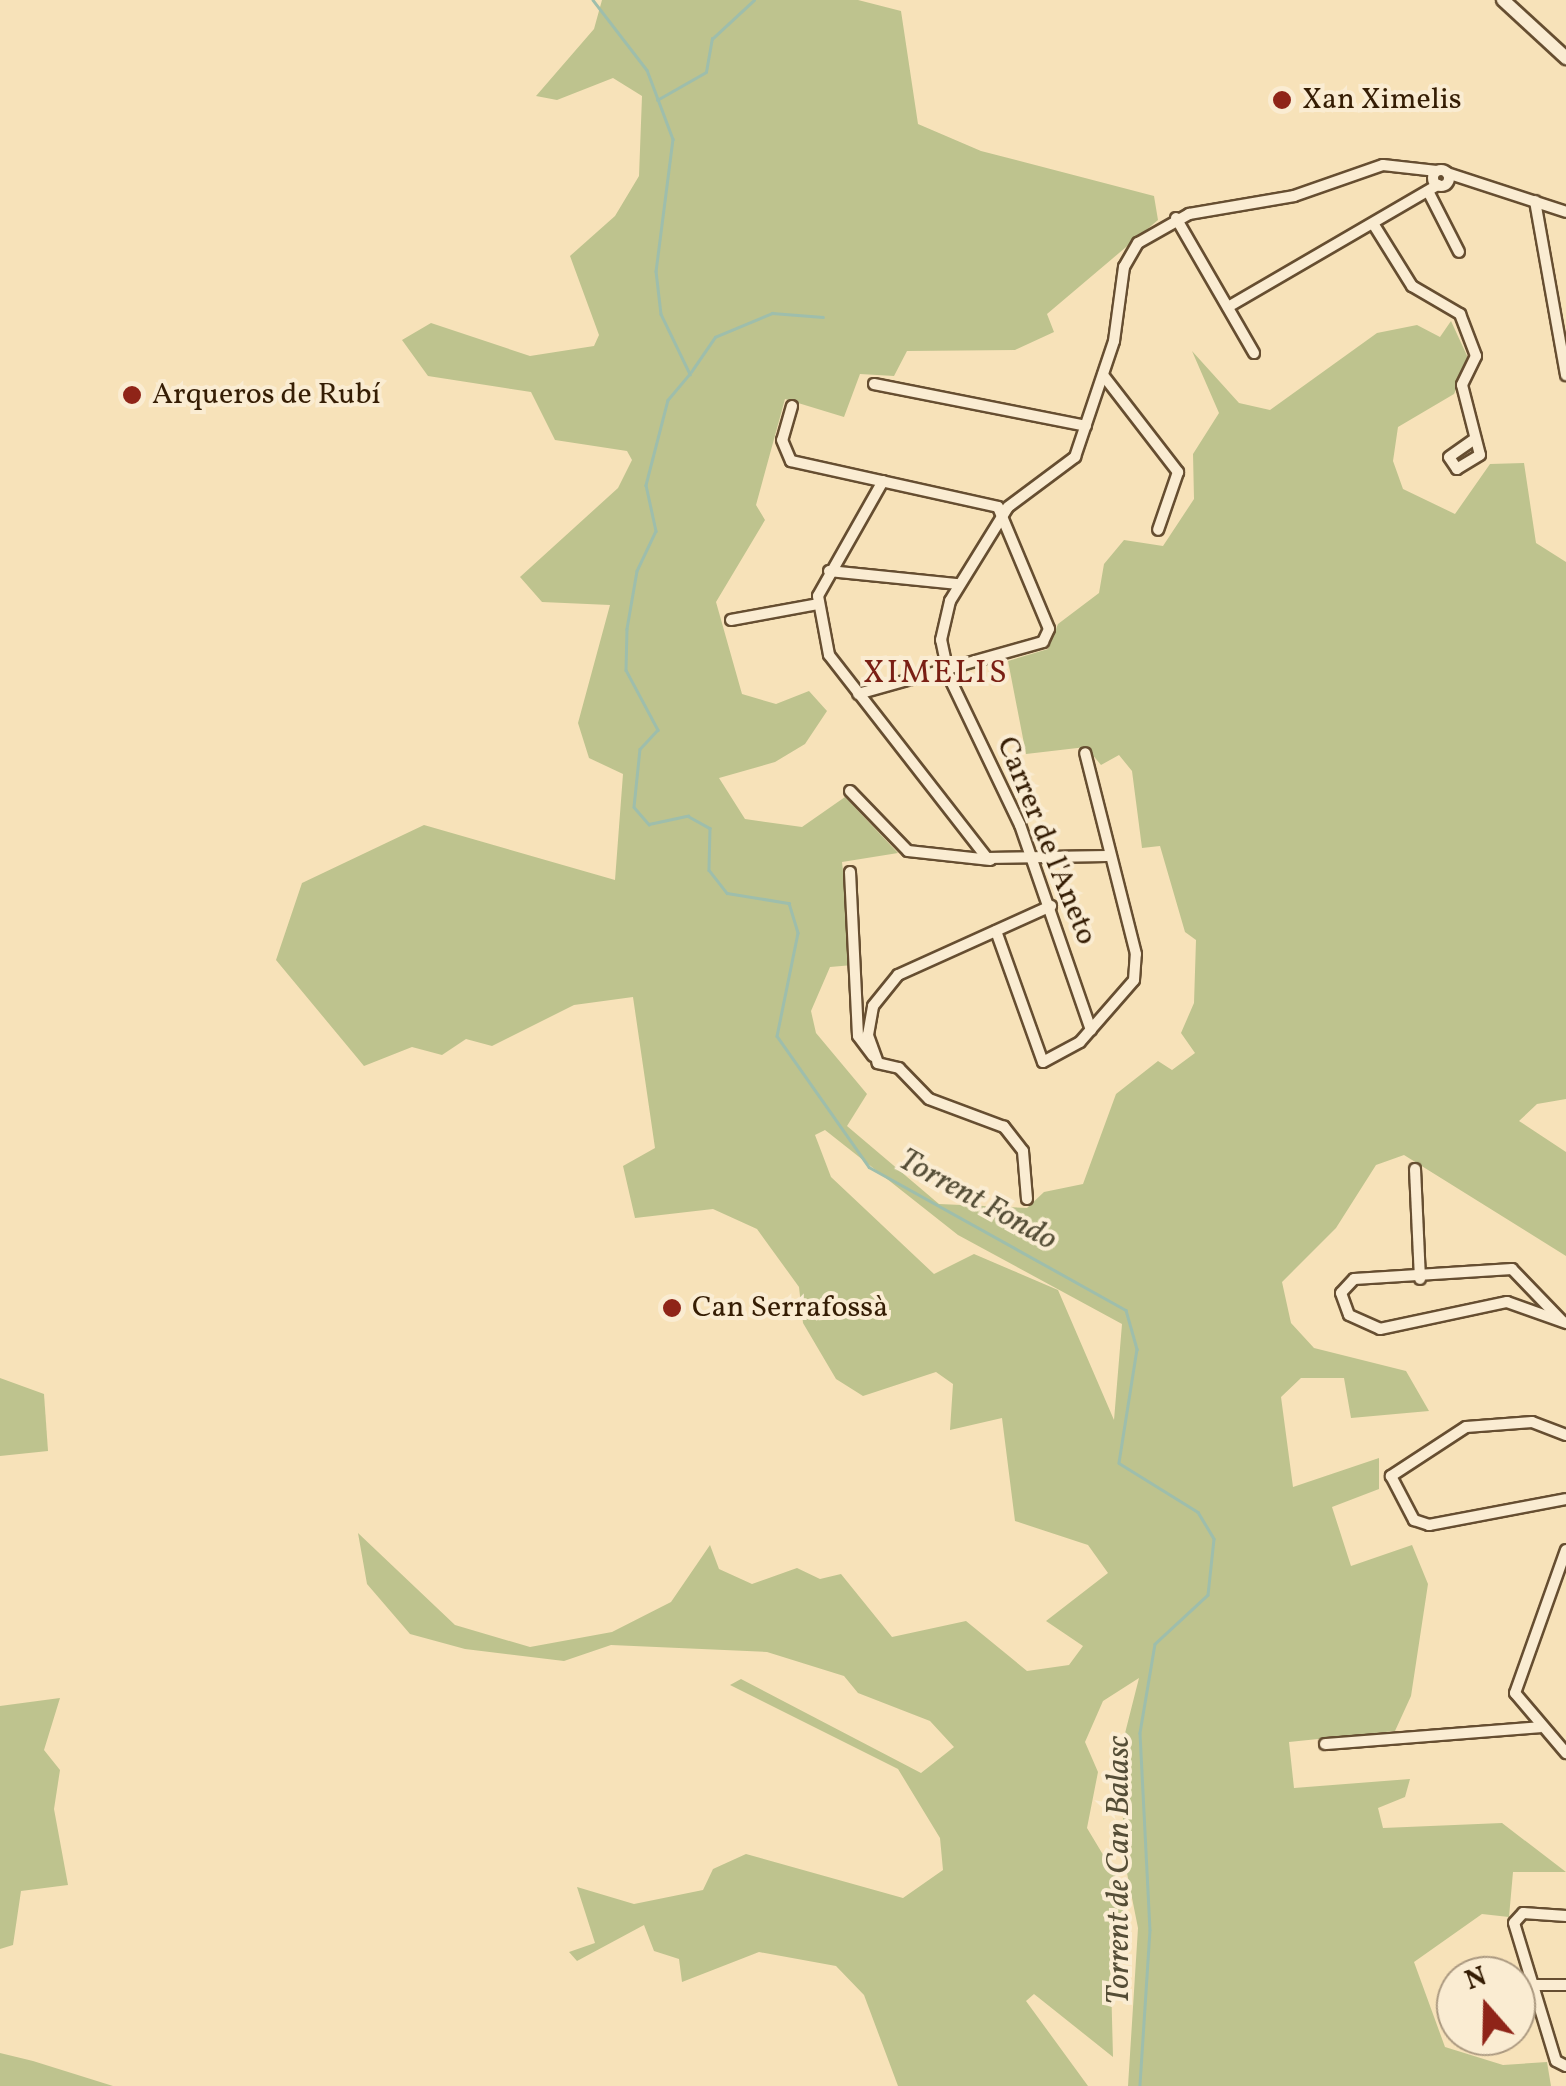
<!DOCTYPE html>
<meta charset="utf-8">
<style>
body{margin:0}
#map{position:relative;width:1566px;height:2086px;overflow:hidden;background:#f7e2b9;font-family:Vollkorn,serif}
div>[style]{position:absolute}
.green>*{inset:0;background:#bec38e}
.stream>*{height:2.5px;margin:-1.25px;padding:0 1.25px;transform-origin:1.25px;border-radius:1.25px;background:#9ebeac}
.roads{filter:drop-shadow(2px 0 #664e31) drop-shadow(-2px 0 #664e31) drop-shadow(0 2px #664e31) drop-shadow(0 -2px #664e31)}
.minor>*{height:10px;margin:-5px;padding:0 5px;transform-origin:5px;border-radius:5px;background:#faecd2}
.minor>.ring{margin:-5px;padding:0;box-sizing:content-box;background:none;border:10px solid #faecd2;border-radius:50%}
.tertiary>*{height:12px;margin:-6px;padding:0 6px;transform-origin:6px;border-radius:6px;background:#faecd2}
.dots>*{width:28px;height:28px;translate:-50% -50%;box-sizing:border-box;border:5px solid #faecd2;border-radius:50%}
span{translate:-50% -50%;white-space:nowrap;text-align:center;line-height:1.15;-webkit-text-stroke:8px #faecd2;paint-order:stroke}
.poi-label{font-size:30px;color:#351d04}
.left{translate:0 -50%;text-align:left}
.street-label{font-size:30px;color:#351d04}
.neighbourhood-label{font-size:32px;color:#7a1f14;letter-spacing:2.5px}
.water-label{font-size:32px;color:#544d36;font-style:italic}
.north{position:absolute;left:1436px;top:1956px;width:100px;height:100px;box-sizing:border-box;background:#faecd2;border:2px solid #ab9980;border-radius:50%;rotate:340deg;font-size:28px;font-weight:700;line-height:40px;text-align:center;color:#351d04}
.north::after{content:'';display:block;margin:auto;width:35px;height:45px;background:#8f2418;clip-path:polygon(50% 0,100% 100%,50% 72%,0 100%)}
</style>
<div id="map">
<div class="green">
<i style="clip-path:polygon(evenodd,602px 0,858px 0,901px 11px,918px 124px,981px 151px,1154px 196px,1158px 220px,1047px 314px,1054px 332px,1015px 350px,907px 351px,894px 376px,860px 374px,844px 417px,785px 399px,756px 505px,765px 520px,716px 602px,742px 694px,776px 704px,809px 691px,827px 711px,805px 744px,775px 762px,719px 778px,745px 819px,802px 827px,845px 797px,898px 853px,842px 862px,853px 965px,830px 967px,811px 1011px,816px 1033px,867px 1094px,847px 1126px,939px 1204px,1027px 1208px,1044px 1192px,1083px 1184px,1116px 1094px,1158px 1061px,1172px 1070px,1195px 1053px,1181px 1033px,1194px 1003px,1196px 940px,1185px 932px,1160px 846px,1142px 848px,1132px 771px,1119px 755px,1101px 765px,1086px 747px,1026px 754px,1008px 661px,1048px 649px,1058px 624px,1099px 593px,1104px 564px,1124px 540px,1163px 546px,1194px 499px,1193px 454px,1219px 413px,1192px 351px,1239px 403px,1270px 410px,1377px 333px,1417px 325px,1440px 337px,1451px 321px,1469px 360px,1454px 394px,1398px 427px,1393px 461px,1403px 489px,1455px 514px,1490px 464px,1524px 463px,1536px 543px,1566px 562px,1566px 1099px,1537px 1104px,1519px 1121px,1566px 1152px,1566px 1256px,1404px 1155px,1376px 1165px,1336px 1228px,1282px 1282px,1291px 1323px,1314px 1348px,1406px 1371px,1429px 1411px,1351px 1418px,1344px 1378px,1301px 1378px,1281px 1397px,1293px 1487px,1379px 1458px,1379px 1489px,1332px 1507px,1351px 1566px,1412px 1545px,1428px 1584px,1411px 1696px,1395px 1731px,1289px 1742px,1294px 1788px,1410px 1779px,1405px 1797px,1378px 1808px,1383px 1828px,1502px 1823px,1566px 1872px,1513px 1872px,1509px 1917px,1482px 1914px,1414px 1962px,1445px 2047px,1503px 2065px,1547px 2062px,1551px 2086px,1128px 2086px,1138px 1928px,1124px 1858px,1121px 1749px,1139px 1678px,1103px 1701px,1085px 1742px,1098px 1772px,1087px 1828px,1120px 1883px,1125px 1919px,1110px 1941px,1113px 2057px,1034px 1994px,1026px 2001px,1088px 2086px,898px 2086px,864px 1995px,836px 1966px,759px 1952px,682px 1982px,679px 1959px,654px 1951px,644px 1925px,577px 1961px,569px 1952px,595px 1943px,577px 1887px,634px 1904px,703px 1890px,713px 1869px,746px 1854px,903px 1898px,943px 1870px,940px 1838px,898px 1769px,730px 1685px,741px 1679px,921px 1773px,954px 1747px,930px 1721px,858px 1693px,844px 1676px,767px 1652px,611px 1645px,564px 1661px,465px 1649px,410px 1634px,367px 1584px,358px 1533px,455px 1625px,530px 1647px,612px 1632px,671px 1602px,710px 1545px,719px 1569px,752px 1584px,797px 1568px,820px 1579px,841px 1574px,892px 1637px,966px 1621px,1027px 1671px,1069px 1665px,1083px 1646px,1046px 1621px,1108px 1573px,1088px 1545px,1015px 1521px,1002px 1418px,950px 1430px,953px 1384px,936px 1372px,863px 1396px,836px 1379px,803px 1323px,799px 1287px,757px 1229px,713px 1209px,635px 1218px,623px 1166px,655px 1148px,633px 997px,574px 1005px,492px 1046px,466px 1039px,442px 1055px,412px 1047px,364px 1066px,276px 960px,302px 883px,424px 825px,615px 880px,623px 774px,589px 758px,578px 723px,610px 605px,542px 602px,520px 577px,618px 488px,632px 460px,627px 451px,555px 440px,531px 392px,428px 376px,402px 340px,431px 323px,530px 356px,594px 346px,599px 335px,570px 256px,615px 216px,639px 176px,642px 96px,613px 78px,557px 100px,536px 96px,594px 29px,602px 0,825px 1130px,958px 1235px,1122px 1324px,1114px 1420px,1058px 1290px,974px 1254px,934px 1274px,831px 1177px,815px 1135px,825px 1130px)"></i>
<i style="clip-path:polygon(0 1378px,44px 1394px,48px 1451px,0 1456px)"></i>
<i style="clip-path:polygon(60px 1698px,44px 1750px,60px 1770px,54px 1809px,68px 1885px,21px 1891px,13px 1945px,0 1949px,0 1706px)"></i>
<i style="clip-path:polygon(0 2053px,33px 2061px,113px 2086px,0 2086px)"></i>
</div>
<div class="stream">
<i style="left:593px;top:0;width:88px;rotate:52.4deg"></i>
<i style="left:647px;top:70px;width:74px;rotate:69.4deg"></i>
<i style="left:673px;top:139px;width:133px;rotate:97.3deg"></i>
<i style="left:656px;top:271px;width:43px;rotate:83.4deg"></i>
<i style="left:661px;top:314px;width:67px;rotate:64.2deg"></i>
<i style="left:690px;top:374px;width:34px;rotate:130deg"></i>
<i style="left:668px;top:400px;width:88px;rotate:104.5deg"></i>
<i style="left:646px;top:485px;width:47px;rotate:77.7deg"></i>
<i style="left:656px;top:531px;width:44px;rotate:115.4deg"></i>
<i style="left:637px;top:571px;width:59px;rotate:99.8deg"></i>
<i style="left:627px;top:629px;width:41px;rotate:91.4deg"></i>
<i style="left:626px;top:670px;width:68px;rotate:61.9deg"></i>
<i style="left:658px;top:730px;width:26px;rotate:133deg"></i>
<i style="left:640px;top:749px;width:58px;rotate:95.9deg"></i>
<i style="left:634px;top:807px;width:23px;rotate:49deg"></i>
<i style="left:649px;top:824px;width:40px;rotate:-12deg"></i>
<i style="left:688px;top:816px;width:25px;rotate:29deg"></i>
<i style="left:710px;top:828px;width:42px;rotate:91.4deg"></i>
<i style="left:709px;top:870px;width:29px;rotate:52deg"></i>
<i style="left:727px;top:893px;width:63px;rotate:9.2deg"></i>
<i style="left:789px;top:903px;width:31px;rotate:73deg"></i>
<i style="left:798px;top:933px;width:105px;rotate:101.5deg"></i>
<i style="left:777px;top:1036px;width:160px;rotate:54.9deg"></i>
<i style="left:869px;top:1167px;width:294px;rotate:29.1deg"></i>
<i style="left:1126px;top:1310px;width:41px;rotate:74.2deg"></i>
<i style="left:1137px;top:1349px;width:115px;rotate:99deg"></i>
<i style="left:1119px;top:1463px;width:93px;rotate:31.8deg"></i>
<i style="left:1198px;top:1512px;width:31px;rotate:59deg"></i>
<i style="left:1214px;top:1539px;width:56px;rotate:96.1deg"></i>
<i style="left:1208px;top:1595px;width:72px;rotate:137.2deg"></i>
<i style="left:1155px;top:1644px;width:90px;rotate:99.6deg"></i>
<i style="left:1140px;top:1733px;width:197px;rotate:87.1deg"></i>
<i style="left:1150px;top:1930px;width:156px;rotate:93.7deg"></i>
<i style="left:657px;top:100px;width:56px;rotate:-29.7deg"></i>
<i style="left:706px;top:72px;width:34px;rotate:-80deg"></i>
<i style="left:712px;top:39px;width:57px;rotate:-42.9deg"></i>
<i style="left:691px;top:372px;width:42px;rotate:-55.6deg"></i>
<i style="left:715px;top:337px;width:62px;rotate:-22.8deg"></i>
<i style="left:772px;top:313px;width:51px;rotate:4.5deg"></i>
</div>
<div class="roads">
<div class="minor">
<i class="ring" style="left:1433px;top:170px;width:6px;height:6px"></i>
<i style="left:1447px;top:173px;width:125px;rotate:18.1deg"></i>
<i style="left:1429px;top:193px;width:66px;rotate:63deg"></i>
<i style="left:1535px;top:201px;width:177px;rotate:79.9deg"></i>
<i style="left:1176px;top:218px;width:156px;rotate:60deg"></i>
<i style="left:1374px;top:225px;width:72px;rotate:58.1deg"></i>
<i style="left:1412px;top:286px;width:56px;rotate:30.3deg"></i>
<i style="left:1460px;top:314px;width:45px;rotate:69.1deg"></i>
<i style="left:1476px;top:356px;width:32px;rotate:116deg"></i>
<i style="left:1462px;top:385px;width:72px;rotate:75.6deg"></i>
<i style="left:1480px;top:455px;width:27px;rotate:149deg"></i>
<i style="left:1457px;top:469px;width:14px;rotate:-124deg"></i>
<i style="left:1449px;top:457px;width:32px;rotate:-35deg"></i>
<i style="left:1228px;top:307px;width:243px;rotate:-30.2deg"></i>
<i style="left:1103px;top:375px;width:123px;rotate:52.3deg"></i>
<i style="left:1178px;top:472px;width:61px;rotate:109deg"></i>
<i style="left:874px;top:384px;width:216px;rotate:11.2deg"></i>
<i style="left:792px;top:406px;width:35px;rotate:106deg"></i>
<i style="left:782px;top:440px;width:23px;rotate:67deg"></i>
<i style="left:791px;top:461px;width:212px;rotate:12.5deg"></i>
<i style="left:998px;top:507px;width:132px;rotate:67.3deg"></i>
<i style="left:1049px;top:629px;width:14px;rotate:115deg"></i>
<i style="left:1043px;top:642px;width:192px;rotate:164.3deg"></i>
<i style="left:883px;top:481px;width:132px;rotate:119.5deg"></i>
<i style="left:818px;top:596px;width:60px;rotate:79.4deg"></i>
<i style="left:829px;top:655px;width:257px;rotate:52.1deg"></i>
<i style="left:987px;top:858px;width:120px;rotate:-1deg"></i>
<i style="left:829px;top:571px;width:130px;rotate:5.8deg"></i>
<i style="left:731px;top:620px;width:88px;rotate:-10.4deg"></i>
<i style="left:850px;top:791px;width:83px;rotate:46deg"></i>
<i style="left:908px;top:851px;width:83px;rotate:6.2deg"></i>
<i style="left:850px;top:872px;width:164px;rotate:87.2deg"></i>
<i style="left:858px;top:1036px;width:25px;rotate:53deg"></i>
<i style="left:996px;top:931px;width:139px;rotate:70.3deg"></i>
<i style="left:1043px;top:1062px;width:42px;rotate:-28.4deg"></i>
<i style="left:1080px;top:1042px;width:82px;rotate:-48.9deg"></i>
<i style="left:1134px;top:980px;width:26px;rotate:-86deg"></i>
<i style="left:1136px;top:954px;width:207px;rotate:-104.2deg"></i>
<i style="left:1091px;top:1030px;width:217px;rotate:-109.1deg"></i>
<i style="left:1020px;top:825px;width:164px;rotate:-115.6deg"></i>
<i style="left:949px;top:677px;width:38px;rotate:-102deg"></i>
<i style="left:941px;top:640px;width:40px;rotate:-77deg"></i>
<i style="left:950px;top:601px;width:110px;rotate:-58.3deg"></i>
<i style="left:1008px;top:507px;width:84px;rotate:-36.7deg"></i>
<i style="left:1075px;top:457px;width:122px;rotate:-71.4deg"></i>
<i style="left:1114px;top:341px;width:75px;rotate:-82.3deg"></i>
<i style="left:1124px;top:267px;width:28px;rotate:-60deg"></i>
<i style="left:1138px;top:243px;width:59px;rotate:-29.6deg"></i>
<i style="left:1189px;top:214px;width:107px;rotate:-9.7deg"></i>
<i style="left:1294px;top:196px;width:94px;rotate:-19.2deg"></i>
<i style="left:1383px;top:165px;width:54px;rotate:6.3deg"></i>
<i style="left:1415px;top:1169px;width:110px;rotate:87.4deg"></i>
<i style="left:1027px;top:1199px;width:48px;rotate:-94.8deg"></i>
<i style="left:1023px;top:1151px;width:31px;rotate:-128deg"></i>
<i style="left:1004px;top:1127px;width:80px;rotate:-159.5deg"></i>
<i style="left:929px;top:1099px;width:43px;rotate:-134.1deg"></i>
<i style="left:899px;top:1068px;width:22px;rotate:-167deg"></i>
<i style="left:878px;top:1063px;width:30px;rotate:-110deg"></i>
<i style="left:868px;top:1035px;width:29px;rotate:-80deg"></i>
<i style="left:873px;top:1006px;width:40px;rotate:-51deg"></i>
<i style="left:898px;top:975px;width:168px;rotate:-24.3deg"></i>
<i style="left:1562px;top:1321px;width:72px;rotate:-133.9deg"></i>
<i style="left:1512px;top:1269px;width:158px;rotate:176.4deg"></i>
<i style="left:1354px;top:1279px;width:19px;rotate:133deg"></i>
<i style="left:1341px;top:1293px;width:23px;rotate:70deg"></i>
<i style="left:1349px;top:1315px;width:34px;rotate:24deg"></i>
<i style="left:1380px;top:1329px;width:130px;rotate:-12deg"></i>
<i style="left:1507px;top:1302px;width:63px;rotate:19.6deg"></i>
<i style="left:1566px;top:1435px;width:36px;rotate:-159deg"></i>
<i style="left:1532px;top:1422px;width:66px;rotate:175.7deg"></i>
<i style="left:1466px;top:1427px;width:90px;rotate:146.8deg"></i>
<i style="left:1391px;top:1476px;width:50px;rotate:62.4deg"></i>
<i style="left:1414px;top:1520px;width:16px;rotate:18deg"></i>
<i style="left:1429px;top:1525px;width:139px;rotate:-10.7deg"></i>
<i style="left:1566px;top:1550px;width:152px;rotate:109.6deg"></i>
<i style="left:1515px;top:1693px;width:79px;rotate:49.6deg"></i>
<i style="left:1325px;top:1744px;width:216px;rotate:-4.5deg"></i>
<i style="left:1566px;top:1916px;width:43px;rotate:-176deg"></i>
<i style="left:1523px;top:1913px;width:13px;rotate:132deg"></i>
<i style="left:1514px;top:1923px;width:144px;rotate:73.1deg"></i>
<i style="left:1556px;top:2061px;width:11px;rotate:27deg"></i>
<i style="left:1533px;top:1985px;width:33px"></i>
</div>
<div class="tertiary">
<i style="left:1503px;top:0;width:86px;rotate:42.6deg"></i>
</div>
</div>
<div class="dots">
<i style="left:1282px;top:100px;background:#8f2418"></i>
<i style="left:132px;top:395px;background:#8f2418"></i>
<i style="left:672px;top:1308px;background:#8f2418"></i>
</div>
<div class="poi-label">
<span class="left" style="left:1302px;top:100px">Xan Ximelis</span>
<span class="left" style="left:152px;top:395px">Arqueros de Rubí</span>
<span class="left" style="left:692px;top:1308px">Can Serrafossà</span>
</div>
<div class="street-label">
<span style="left:1046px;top:841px;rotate:68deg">Carrer de l'Aneto</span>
</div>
<div class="neighbourhood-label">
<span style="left:936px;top:674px">XIMELIS</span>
</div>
<div class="water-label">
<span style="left:977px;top:1201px;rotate:29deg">Torrent Fondo</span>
<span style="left:1120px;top:1870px;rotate:-90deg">Torrent de Can Balasc</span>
</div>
<div class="north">N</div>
</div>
